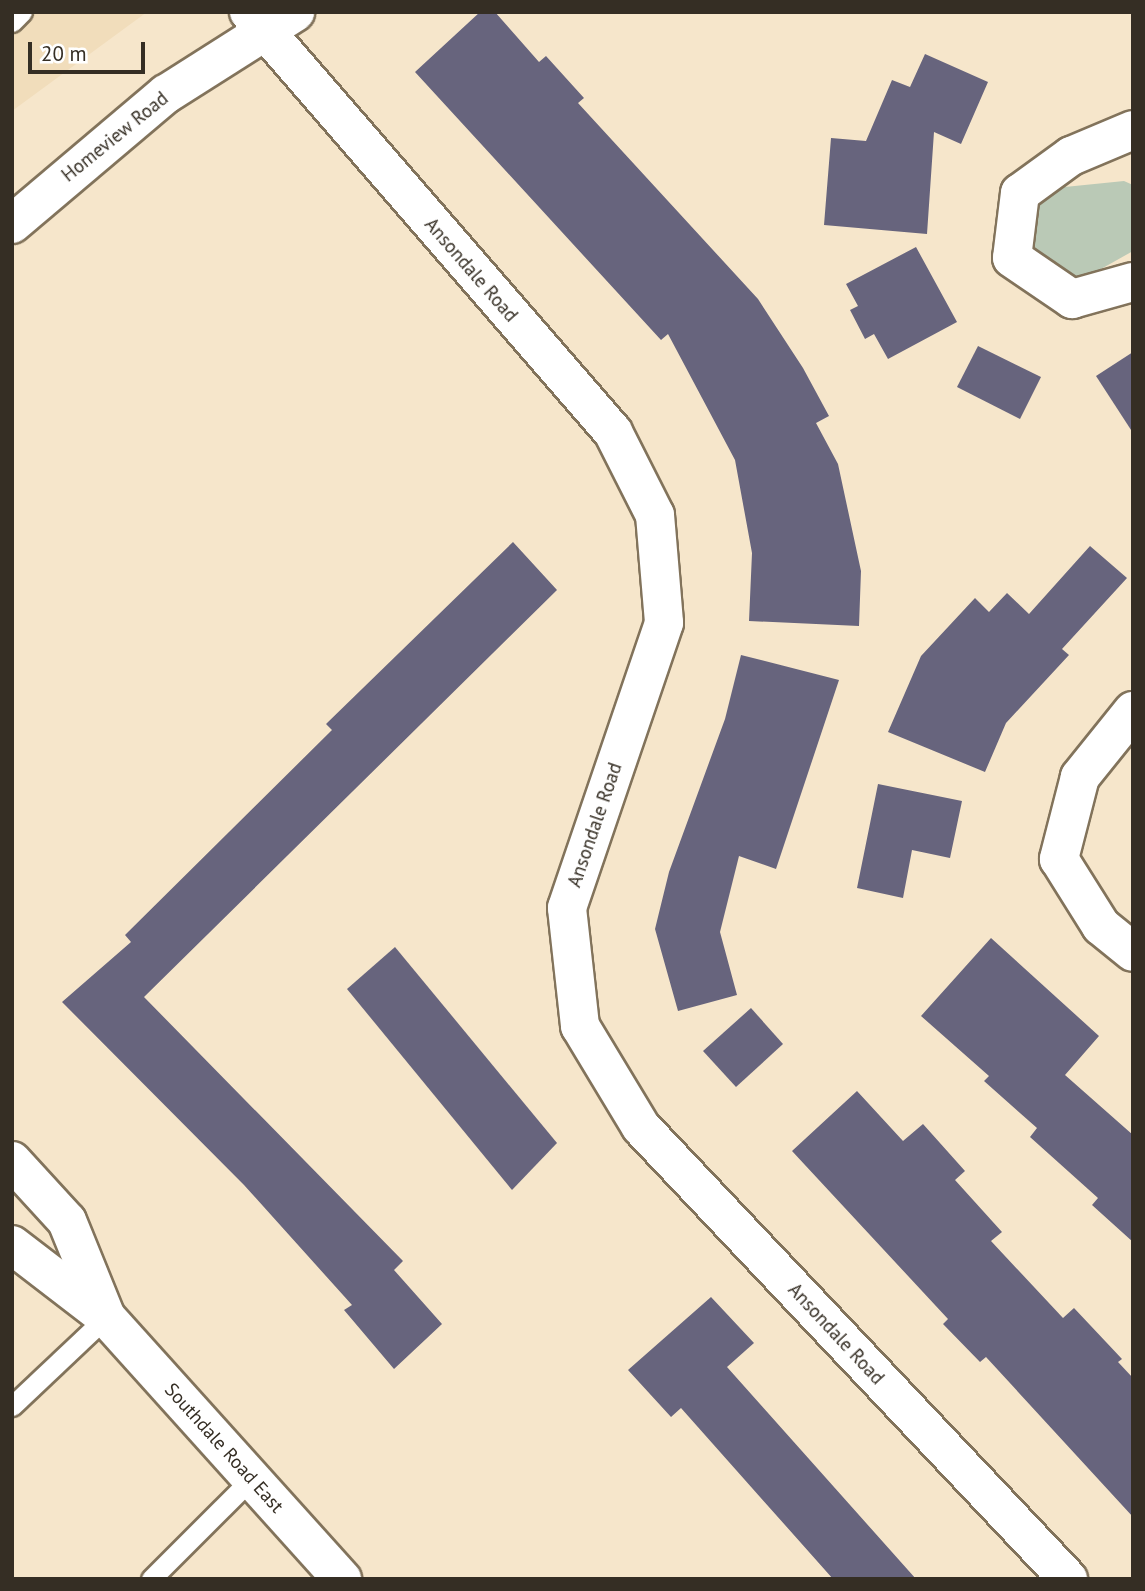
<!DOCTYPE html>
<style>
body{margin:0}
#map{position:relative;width:1145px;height:1591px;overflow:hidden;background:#f6e6cb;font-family:"PT Sans",sans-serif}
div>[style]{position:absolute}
.built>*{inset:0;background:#f1ddbb}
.green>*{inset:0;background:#bac9b6}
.building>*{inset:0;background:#67647d}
.roads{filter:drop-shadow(2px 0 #82735b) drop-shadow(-2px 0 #82735b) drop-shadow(0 2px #82735b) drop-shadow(0 -2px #82735b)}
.service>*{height:19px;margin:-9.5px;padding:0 9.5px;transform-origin:9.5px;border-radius:9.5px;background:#fff}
.minor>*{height:38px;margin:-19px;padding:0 19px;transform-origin:19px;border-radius:19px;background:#fff}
.tertiary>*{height:38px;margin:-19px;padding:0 19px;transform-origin:19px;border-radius:19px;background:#fff}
.secondary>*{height:38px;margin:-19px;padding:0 19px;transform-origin:19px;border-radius:19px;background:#fff}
span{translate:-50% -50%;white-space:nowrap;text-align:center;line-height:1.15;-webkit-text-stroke:7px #fff;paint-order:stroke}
.street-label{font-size:19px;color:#352e24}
.frame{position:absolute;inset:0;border:14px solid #352e24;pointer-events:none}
.scale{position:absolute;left:28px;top:42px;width:117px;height:32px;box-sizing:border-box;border:4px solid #352e24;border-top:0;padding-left:9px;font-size:21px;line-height:24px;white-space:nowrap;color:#352e24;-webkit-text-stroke:5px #fff;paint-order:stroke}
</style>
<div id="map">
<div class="built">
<i style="clip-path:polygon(12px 12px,147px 12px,12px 111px)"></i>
</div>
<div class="green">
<i style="clip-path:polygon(1124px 181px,1133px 185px,1133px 251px,1085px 278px,1064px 275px,1047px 266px,1032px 246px,1038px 201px,1055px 188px)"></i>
</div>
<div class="building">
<i style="clip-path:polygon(480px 12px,495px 12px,539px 62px,546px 56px,584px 98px,578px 103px,758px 299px,803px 368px,829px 416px,816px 423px,838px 464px,861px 571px,859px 626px,749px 621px,752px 553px,735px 460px,668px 334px,661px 340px,415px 72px)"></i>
<i style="clip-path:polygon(925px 54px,988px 82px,961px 144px,934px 132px,927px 234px,824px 225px,831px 138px,866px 141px,892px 80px,910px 87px)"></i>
<i style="clip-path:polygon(916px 247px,957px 322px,888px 359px,874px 334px,865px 339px,850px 310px,858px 306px,846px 284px)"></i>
<i style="clip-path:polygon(978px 346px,1041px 377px,1020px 419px,957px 387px)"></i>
<i style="clip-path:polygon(1133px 352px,1133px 433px,1096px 376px)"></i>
<i style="clip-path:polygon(513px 542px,557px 590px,144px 997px,403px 1261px,394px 1270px,442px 1324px,394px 1369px,344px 1310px,352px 1305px,244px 1185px,62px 1002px,131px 942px,125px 935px,332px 730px,326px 724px)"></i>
<i style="clip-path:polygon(1090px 546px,1127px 578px,1062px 649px,1069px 655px,1006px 723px,985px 772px,888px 732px,921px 656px,975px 598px,989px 612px,1007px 593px,1029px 614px)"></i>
<i style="clip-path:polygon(741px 655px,839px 680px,776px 869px,739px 856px,720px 932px,737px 995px,678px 1011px,655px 929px,669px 872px,725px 719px)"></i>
<i style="clip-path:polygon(878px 784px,962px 801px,950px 858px,912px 850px,903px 898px,857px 888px)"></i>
<i style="clip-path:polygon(991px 938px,1099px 1036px,1065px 1075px,1133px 1135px,1133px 1242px,1092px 1205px,1098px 1198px,1030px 1137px,1037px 1128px,984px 1081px,989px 1076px,921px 1016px)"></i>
<i style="clip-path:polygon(395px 947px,557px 1143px,512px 1190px,347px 989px)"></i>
<i style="clip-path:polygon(751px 1008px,783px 1044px,736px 1087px,703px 1051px)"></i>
<i style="clip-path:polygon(857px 1091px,903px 1141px,923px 1124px,965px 1171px,955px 1180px,1002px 1232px,991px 1241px,1063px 1318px,1074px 1308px,1122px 1359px,1118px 1362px,1133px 1378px,1133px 1517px,986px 1357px,980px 1362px,943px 1324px,948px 1319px,792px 1151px)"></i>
<i style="clip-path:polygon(711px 1297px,754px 1343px,727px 1367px,916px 1579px,833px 1579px,681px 1408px,671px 1417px,628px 1370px)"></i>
</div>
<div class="roads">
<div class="service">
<i style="left:12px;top:22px;width:14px;rotate:-45deg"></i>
<i style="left:12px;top:1406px;width:129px;rotate:-43.4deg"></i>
<i style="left:151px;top:1579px;width:143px;rotate:-45deg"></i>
</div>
<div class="minor">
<i style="left:249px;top:12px;width:556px;rotate:49.09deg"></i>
<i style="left:613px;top:432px;width:93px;rotate:63.2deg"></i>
<i style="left:655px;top:515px;width:108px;rotate:85.2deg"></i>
<i style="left:664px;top:623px;width:301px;rotate:108.8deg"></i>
<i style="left:567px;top:908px;width:119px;rotate:83.7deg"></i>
<i style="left:580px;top:1026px;width:118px;rotate:58.9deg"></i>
<i style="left:641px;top:1127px;width:622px;rotate:46.63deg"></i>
<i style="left:1133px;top:130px;width:67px;rotate:157.2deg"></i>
<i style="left:1071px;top:156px;width:63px;rotate:144deg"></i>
<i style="left:1020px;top:193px;width:65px;rotate:97deg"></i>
<i style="left:1012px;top:258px;width:73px;rotate:34.3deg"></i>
<i style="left:1072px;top:299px;width:63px;rotate:-15.6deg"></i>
<i style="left:1133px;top:711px;width:85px;rotate:128.8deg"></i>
<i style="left:1080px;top:777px;width:85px;rotate:104.4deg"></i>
<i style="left:1059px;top:859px;width:79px;rotate:57.9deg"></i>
<i style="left:1101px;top:926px;width:41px;rotate:39.1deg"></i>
</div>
<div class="tertiary">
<i style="left:12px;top:224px;width:202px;rotate:-40.2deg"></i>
<i style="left:166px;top:94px;width:153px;rotate:-32.4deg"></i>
</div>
<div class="secondary">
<i style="left:12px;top:1161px;width:81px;rotate:47.5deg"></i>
<i style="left:67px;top:1221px;width:104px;rotate:67.9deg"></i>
<i style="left:12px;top:1245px;width:118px;rotate:37.5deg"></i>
<i style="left:106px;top:1317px;width:353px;rotate:48deg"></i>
</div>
</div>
<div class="street-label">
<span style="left:115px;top:137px;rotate:-39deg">Homeview Road</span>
<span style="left:471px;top:270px;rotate:49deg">Ansondale Road</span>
<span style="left:595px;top:825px;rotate:-71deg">Ansondale Road</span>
<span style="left:836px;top:1334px;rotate:47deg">Ansondale Road</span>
<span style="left:224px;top:1448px;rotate:48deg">Southdale Road East</span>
</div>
<div class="frame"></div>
<div class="scale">20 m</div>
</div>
